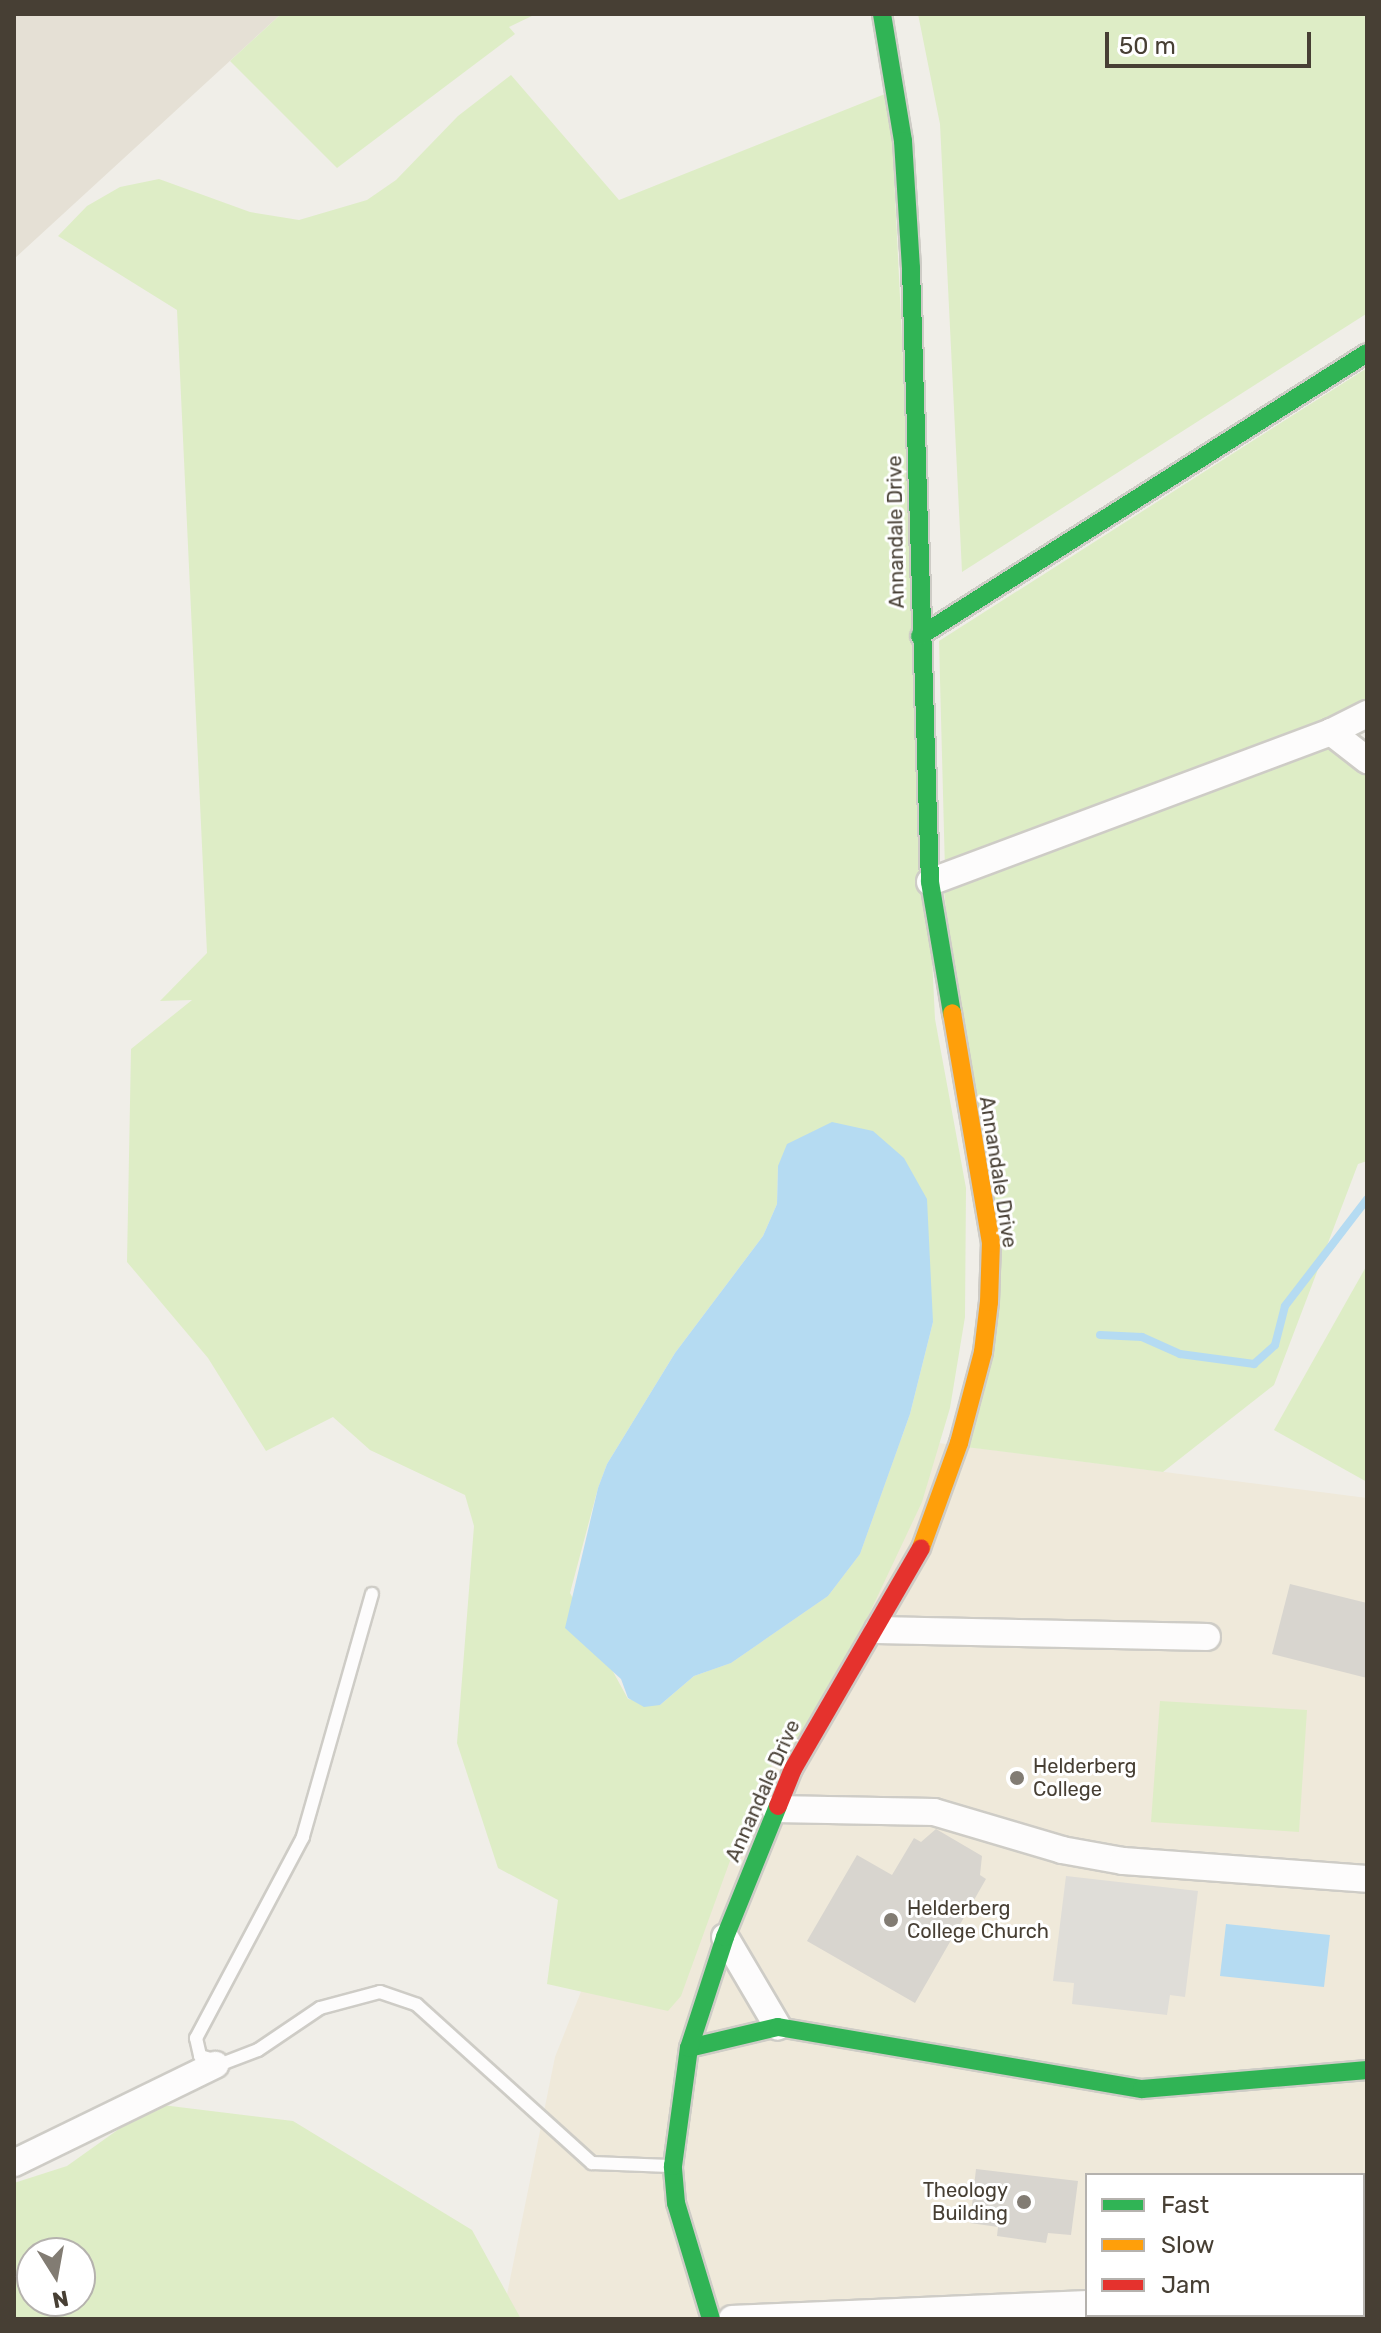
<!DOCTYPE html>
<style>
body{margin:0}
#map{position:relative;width:1381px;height:2333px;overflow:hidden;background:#f0eee8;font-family:Rubik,sans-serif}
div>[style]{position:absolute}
.residential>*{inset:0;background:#e5e0d5}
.education>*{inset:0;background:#efe9da}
.green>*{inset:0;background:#deedc6}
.parking>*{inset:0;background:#dfddd8}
.water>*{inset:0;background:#b5dbf2}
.stream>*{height:8px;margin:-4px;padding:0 4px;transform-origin:4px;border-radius:4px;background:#b5dbf2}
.building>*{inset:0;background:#d8d5cf}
.roads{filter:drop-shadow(2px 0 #ceccc6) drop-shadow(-2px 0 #ceccc6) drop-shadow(0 2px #ceccc6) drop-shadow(0 -2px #ceccc6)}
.lane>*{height:12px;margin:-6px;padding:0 6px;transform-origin:6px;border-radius:6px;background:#fdfcfc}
.street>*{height:26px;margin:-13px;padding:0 13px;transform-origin:13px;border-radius:13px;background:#fdfcfc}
.fast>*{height:18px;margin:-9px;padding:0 9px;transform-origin:9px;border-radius:9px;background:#30b455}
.slow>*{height:18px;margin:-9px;padding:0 9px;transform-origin:9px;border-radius:9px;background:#ff9f0a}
.jam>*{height:18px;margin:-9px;padding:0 9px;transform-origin:9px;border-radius:9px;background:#e5322d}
.dots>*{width:22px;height:22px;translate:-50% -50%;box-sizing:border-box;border:4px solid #fff;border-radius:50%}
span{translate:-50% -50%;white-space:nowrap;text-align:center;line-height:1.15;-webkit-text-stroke:6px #fff;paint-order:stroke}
.street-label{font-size:20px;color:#473f34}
.poi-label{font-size:20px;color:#473f34}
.left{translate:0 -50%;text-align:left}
.right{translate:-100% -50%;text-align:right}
.frame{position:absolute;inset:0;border:16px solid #473f34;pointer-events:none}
.legend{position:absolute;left:1085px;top:2173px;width:280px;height:144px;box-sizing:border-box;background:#fff;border:2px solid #b5b2ae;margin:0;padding:10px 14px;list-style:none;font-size:24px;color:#473f34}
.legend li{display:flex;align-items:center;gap:16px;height:40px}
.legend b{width:40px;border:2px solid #b5b2ae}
.north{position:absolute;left:16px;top:2237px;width:80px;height:80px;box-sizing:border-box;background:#fff;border:2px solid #b5b2ae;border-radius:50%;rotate:169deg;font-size:22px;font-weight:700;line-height:32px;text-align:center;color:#473f34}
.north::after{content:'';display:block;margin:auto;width:28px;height:36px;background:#827c73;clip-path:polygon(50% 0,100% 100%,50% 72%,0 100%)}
.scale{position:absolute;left:1105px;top:32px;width:206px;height:36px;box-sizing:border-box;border:4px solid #473f34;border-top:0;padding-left:10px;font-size:24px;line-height:28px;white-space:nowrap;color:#473f34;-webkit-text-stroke:6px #fff;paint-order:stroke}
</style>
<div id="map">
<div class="residential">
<i style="clip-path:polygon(14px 14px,281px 14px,14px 259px)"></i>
</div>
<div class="education">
<i style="clip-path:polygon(evenodd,806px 1426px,1367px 1498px,1367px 2319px,502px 2319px,555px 2057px,806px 1426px,1087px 2175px,1363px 2175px,1363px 2315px,1087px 2315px,1087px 2175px)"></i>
</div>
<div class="green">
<i style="clip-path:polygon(281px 14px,536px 14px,509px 27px,515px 34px,337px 168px,230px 61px)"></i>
<i style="clip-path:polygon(918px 14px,1367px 14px,1366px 314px,962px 572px,940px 124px)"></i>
<i style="clip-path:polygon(evenodd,511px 75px,619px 200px,890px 92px,935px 1019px,966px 1188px,965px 1317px,950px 1408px,922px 1502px,821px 1716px,760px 1778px,681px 1996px,668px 2011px,547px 1984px,558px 1900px,498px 1868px,457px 1743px,474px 1526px,465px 1495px,370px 1450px,333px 1417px,266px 1451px,208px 1358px,127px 1262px,131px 1049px,192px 1000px,160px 1001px,207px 953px,177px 310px,58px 236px,87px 206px,120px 187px,159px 179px,250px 212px,299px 220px,367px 200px,396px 180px,458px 116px,511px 75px,778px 1166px,933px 1322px,910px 1414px,860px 1554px,828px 1596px,731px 1663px,694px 1676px,660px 1705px,628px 1699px,570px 1593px,598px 1488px,607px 1464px,675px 1353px,763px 1236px,777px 1204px,778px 1166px)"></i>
<i style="clip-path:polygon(1367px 368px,1367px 704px,945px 871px,939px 641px)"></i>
<i style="clip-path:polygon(1318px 744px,1350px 752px,1367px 767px,1367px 1161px,1358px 1164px,1274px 1385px,1163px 1472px,966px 1447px,993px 1357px,944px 891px)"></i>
<i style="clip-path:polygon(1367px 1265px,1367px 1482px,1274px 1430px)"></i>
<i style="clip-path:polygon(1160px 1701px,1307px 1710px,1299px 1832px,1151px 1822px)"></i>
<i style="clip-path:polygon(evenodd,154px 2104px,293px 2121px,472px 2230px,521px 2319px,14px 2319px,14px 2183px,67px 2166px,154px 2104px,32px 2253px,80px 2253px,80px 2301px,32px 2301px,32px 2253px)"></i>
</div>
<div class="parking">
<i style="clip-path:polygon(1066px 1876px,1198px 1891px,1185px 1997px,1170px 1995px,1167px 2015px,1072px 2004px,1074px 1983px,1053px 1981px)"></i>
</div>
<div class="water">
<i style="clip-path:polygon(832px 1122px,873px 1131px,904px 1158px,927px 1199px,933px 1322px,910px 1414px,860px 1554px,828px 1596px,731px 1663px,694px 1676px,660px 1705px,644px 1707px,628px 1698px,621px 1679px,565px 1628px,598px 1488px,607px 1464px,675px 1353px,763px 1236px,777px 1204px,778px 1166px,787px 1144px)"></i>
<i style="clip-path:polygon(1226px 1924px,1330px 1935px,1324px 1987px,1220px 1976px)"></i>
</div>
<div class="stream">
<i style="left:1100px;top:1335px;width:42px;rotate:2.7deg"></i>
<i style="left:1142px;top:1337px;width:42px;rotate:24.1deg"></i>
<i style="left:1180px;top:1354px;width:75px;rotate:7.7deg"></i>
<i style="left:1254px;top:1364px;width:28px;rotate:-42deg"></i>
<i style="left:1275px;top:1345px;width:40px;rotate:-75.6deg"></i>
<i style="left:1285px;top:1306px;width:135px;rotate:-52.5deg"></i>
</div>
<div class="building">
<i style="clip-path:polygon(1290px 1584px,1367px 1603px,1367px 1678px,1272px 1654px)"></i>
<i style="clip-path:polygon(936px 1829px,982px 1856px,980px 1875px,986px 1879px,915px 2003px,807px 1941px,857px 1855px,892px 1875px,914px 1838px,921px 1842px)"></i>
<i style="clip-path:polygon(976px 2169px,1078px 2181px,1071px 2235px,1048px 2233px,1046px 2243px,997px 2236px,998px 2227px,970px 2223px)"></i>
</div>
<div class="roads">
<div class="lane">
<i style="left:372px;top:1594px;width:253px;rotate:105.9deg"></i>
<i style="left:303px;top:1837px;width:228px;rotate:118deg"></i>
<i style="left:196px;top:2038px;width:18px;rotate:77deg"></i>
<i style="left:200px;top:2056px;width:25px;rotate:16deg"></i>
<i style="left:224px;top:2063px;width:36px;rotate:-21deg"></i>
<i style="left:258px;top:2050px;width:75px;rotate:-34.1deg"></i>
<i style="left:320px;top:2008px;width:62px;rotate:-14.9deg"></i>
<i style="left:380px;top:1992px;width:39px;rotate:19deg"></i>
<i style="left:417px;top:2005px;width:236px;rotate:42.1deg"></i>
<i style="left:592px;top:2163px;width:78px;rotate:2.2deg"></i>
</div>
<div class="street">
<i style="left:1331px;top:732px;width:46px;rotate:37.9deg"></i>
<i style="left:930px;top:882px;width:428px;rotate:-20.5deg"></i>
<i style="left:1331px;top:732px;width:40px;rotate:-26.6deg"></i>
<i style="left:878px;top:1630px;width:329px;rotate:1.2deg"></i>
<i style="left:775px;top:1809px;width:159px;rotate:1.1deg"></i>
<i style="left:934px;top:1812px;width:134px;rotate:16.5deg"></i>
<i style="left:1062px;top:1850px;width:62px;rotate:10.2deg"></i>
<i style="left:1123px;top:1861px;width:245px;rotate:4.2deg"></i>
<i style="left:725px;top:1937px;width:104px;rotate:59.5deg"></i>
<i style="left:14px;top:2163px;width:224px;rotate:-26deg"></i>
<i style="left:1363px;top:2301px;width:4px;rotate:-14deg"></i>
<i style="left:732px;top:2319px;width:355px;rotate:-2.4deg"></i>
</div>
<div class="fast">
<i style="left:882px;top:14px;width:129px;rotate:80.6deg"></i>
<i style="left:903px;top:141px;width:127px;rotate:86.4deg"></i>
<i style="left:911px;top:268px;width:614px;rotate:88.23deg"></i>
<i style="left:930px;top:882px;width:133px;rotate:80.5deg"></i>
<i style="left:920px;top:636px;width:529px;rotate:-32.34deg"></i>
<i style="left:689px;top:2048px;width:91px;rotate:-13.3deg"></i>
<i style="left:778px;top:2027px;width:369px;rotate:9.7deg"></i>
<i style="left:1142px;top:2089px;width:226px;rotate:-4.8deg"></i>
<i style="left:711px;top:2319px;width:121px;rotate:-106.8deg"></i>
<i style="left:676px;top:2203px;width:37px;rotate:-95deg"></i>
<i style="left:673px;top:2166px;width:119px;rotate:-82.3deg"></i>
<i style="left:689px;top:2048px;width:117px;rotate:-72deg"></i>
<i style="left:725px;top:1937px;width:141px;rotate:-68deg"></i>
</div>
<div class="slow">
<i style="left:921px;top:1548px;width:112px;rotate:-70.1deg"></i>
<i style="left:959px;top:1443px;width:94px;rotate:-75.2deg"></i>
<i style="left:983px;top:1352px;width:50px;rotate:-83.2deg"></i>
<i style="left:989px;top:1302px;width:59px;rotate:-88.1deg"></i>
<i style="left:991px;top:1243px;width:233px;rotate:-99.6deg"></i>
</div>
<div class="jam">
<i style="left:778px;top:1806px;width:40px;rotate:-68deg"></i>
<i style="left:793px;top:1769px;width:255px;rotate:-59.9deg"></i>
</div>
</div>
<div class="dots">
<i style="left:1017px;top:1778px;background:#827c73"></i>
<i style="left:891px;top:1920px;background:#827c73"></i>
<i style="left:1024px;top:2202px;background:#827c73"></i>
</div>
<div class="street-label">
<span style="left:896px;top:532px;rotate:-91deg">Annandale Drive</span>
<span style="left:998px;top:1172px;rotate:81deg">Annandale Drive</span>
<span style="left:763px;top:1791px;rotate:-66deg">Annandale Drive</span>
</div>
<div class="poi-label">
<span class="left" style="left:1033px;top:1778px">Helderberg<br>College</span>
<span class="left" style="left:907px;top:1920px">Helderberg<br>College Church</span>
<span class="right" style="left:1008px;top:2202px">Theology<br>Building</span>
</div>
<div class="frame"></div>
<ul class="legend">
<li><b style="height:10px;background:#30b455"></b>Fast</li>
<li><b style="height:10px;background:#ff9f0a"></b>Slow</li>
<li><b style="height:10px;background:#e5322d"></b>Jam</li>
</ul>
<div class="north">N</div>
<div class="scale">50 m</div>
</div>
